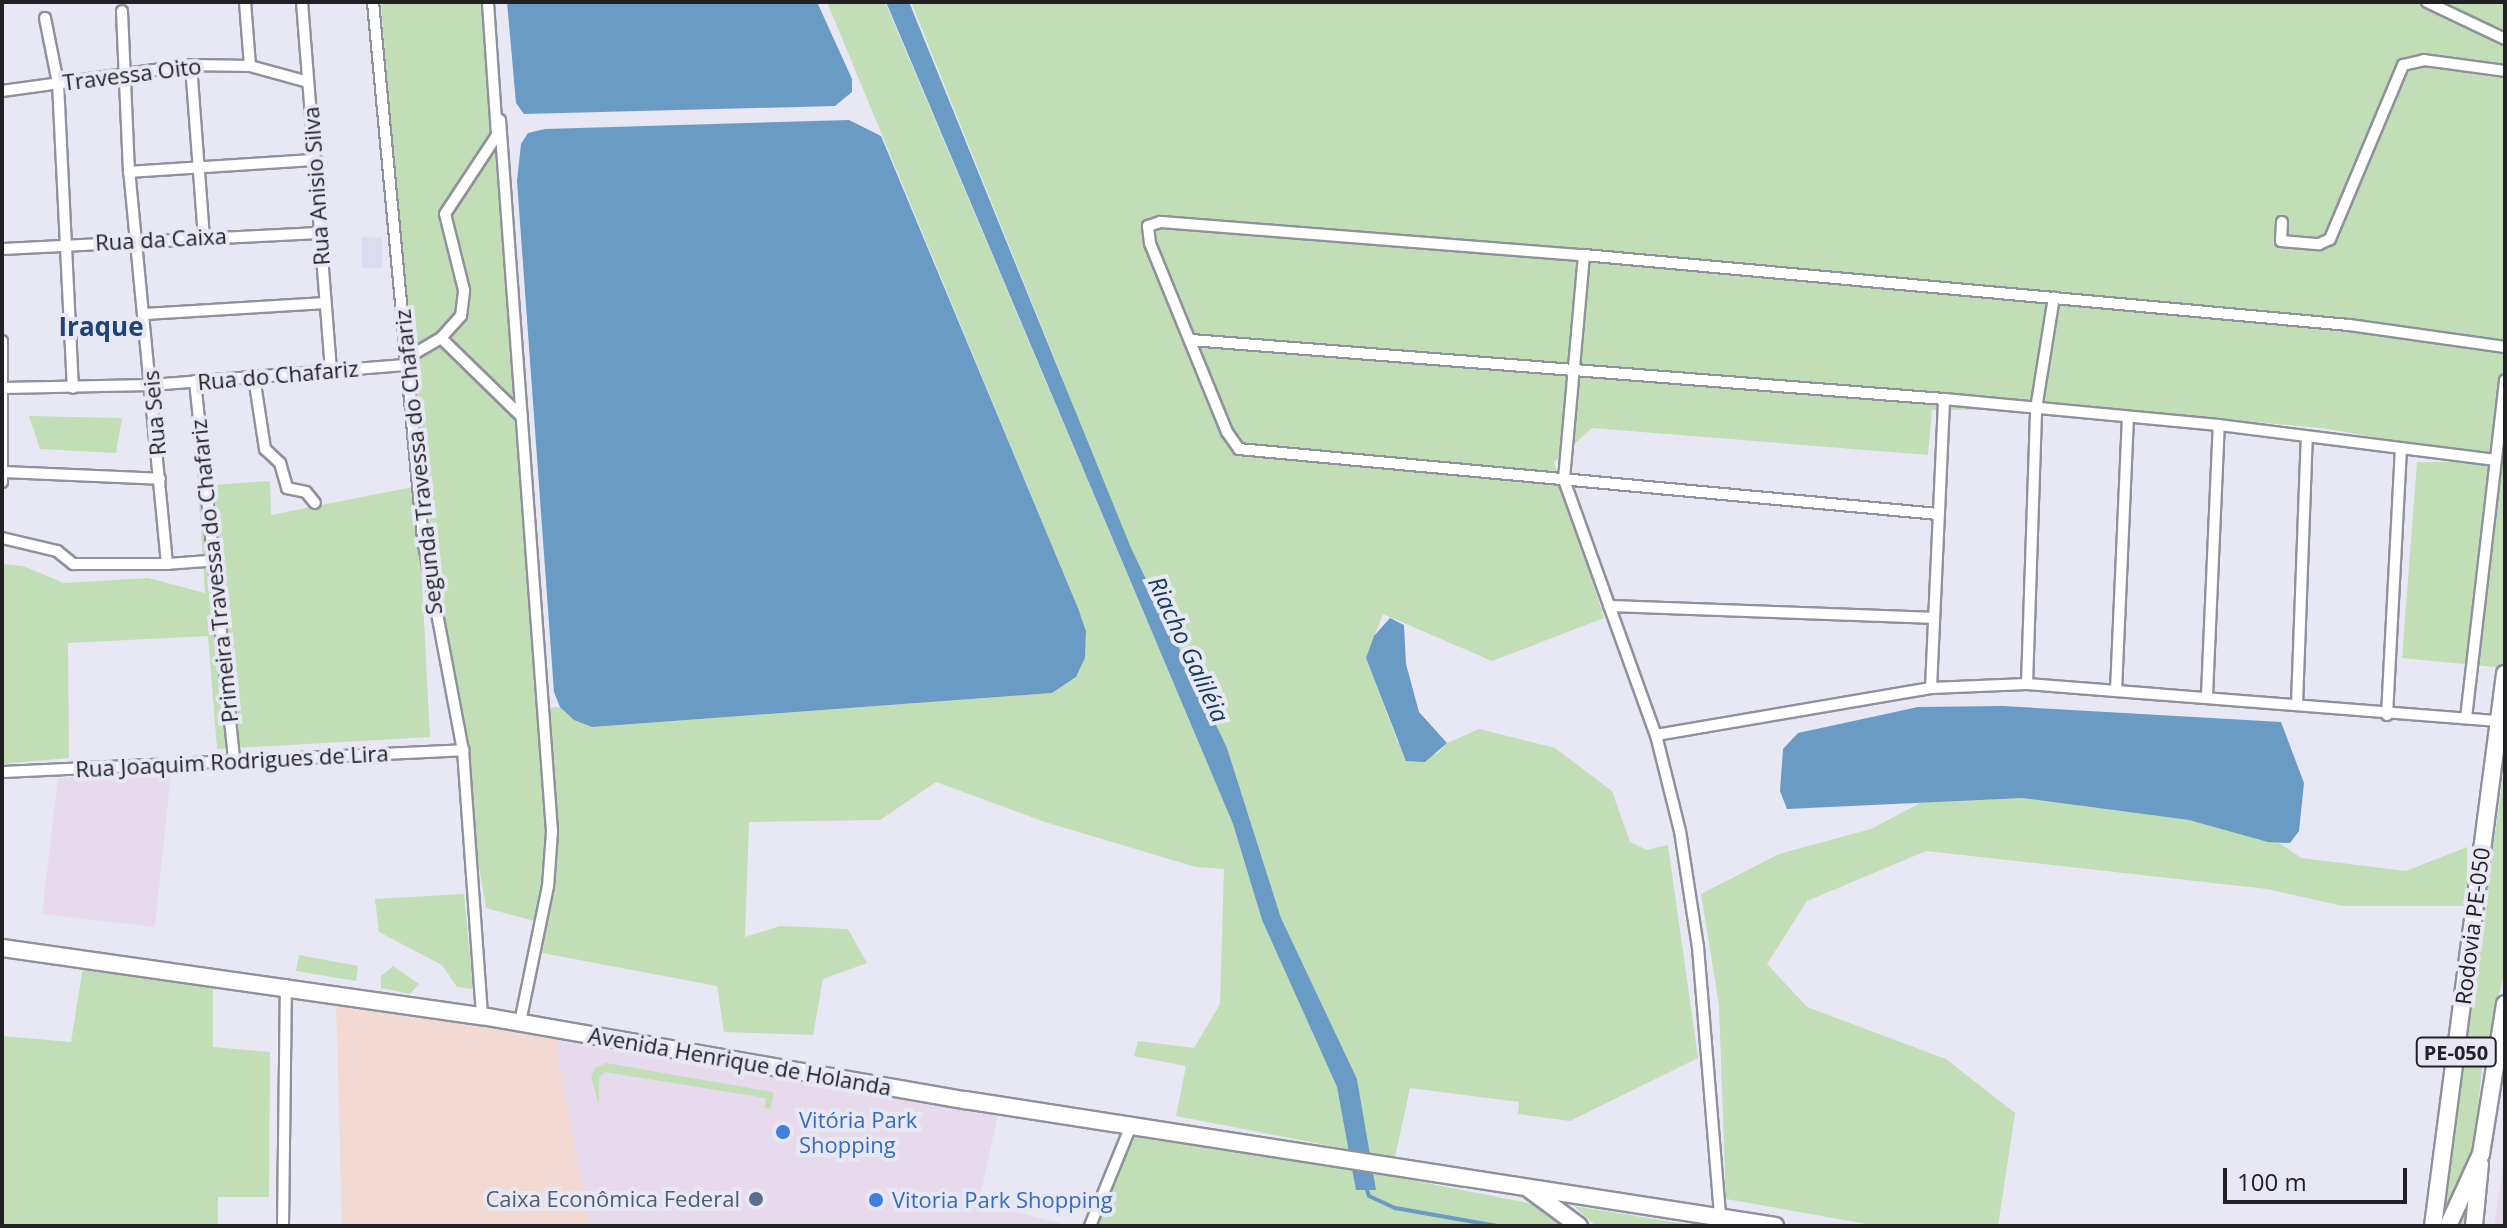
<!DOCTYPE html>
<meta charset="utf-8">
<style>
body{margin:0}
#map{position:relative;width:2507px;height:1228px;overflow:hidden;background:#e7e8f4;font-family:"Open Sans",sans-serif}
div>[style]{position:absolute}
.commercial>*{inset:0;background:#e8daed}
.industrial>*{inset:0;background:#f3d9d2}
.built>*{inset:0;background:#dadcef}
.green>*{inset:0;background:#c1deb7}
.water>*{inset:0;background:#699bc4}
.stream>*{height:4px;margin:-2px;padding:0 2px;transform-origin:2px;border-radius:2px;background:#699bc4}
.roads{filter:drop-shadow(2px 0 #8f919c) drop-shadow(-2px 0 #8f919c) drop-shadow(0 2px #8f919c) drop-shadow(0 -2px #8f919c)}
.street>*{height:10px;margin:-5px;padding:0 5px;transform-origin:5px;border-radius:5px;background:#fff}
.primary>*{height:16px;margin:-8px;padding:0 8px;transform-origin:8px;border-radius:8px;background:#fff}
.dots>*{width:22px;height:22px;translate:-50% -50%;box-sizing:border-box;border:4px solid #e7e8f4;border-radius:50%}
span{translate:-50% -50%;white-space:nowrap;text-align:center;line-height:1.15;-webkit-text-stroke:8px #e7e8f4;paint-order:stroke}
.shield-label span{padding:2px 6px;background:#e7e8f4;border:2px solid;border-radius:6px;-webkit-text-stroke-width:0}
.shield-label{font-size:20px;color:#202025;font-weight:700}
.street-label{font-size:22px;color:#202025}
.shop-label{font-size:22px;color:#366cbe}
.left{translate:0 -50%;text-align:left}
.service-label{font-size:22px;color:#4e5e75}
.right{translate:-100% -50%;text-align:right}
.water-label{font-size:24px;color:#143b57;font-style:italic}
.quarter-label{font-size:26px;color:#1d4378;font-weight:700}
.frame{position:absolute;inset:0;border:4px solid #202025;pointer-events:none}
.scale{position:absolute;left:2223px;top:1168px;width:184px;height:36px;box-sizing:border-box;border:4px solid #202025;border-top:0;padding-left:10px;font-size:24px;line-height:28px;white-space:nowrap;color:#202025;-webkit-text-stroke:6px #e7e8f4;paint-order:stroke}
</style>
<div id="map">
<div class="commercial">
<i style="clip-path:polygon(171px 772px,155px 927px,42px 914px,58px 778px)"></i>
<i style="clip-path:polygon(554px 1034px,999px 1109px,979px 1202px,1070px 1226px,589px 1226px)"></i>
<i style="clip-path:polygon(2505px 1151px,2505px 1226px,2494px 1226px)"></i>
</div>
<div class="industrial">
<i style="clip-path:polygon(336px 1002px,554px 1034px,589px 1226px,342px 1226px)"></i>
</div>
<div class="built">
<i style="clip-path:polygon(362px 237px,382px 238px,382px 268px,362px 268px)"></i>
</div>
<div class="green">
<i style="clip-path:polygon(381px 2px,490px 2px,545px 708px,560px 707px,592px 727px,1052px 693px,1076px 677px,1085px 658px,1086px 630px,1078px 608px,827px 2px,885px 2px,1233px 824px,1262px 920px,1337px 1087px,1352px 1150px,1176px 1116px,1186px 1066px,1134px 1056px,1138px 1041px,1194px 1048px,1220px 1004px,1224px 869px,1196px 867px,1045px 822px,936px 782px,880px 820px,749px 822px,745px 937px,780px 926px,848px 929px,867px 963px,823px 979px,813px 1035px,724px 1032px,717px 986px,537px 952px,542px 923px,486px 908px,418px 505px,430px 737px,217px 749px,208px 636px,68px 643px,69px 758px,2px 764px,2px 564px,23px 566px,64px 583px,148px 578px,205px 593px,198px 486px,270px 481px,271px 515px,418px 486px)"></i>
<i style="clip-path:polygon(911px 2px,2505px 2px,2505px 459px,2321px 428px,2111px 409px,1932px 410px,1928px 455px,1592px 428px,1554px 462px,1604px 618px,1492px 661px,1383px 614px,1366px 658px,1398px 743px,1437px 754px,1447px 743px,1479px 729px,1555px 748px,1612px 791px,1630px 842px,1647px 850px,1668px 845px,1698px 1058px,1570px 1121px,1518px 1114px,1519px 1102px,1410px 1088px,1395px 1157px,1369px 1153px,1357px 1079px,1281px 918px,1227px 748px,1122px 544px,1060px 372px)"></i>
<i style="clip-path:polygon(29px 416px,122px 418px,116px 453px,40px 449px)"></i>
<i style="clip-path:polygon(2417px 462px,2505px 462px,2505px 668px,2402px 658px)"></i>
<i style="clip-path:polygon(2505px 763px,2505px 969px,2482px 1068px,2466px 1226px,2439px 1226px)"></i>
<i style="clip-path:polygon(2022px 798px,2189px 820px,2278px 842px,2301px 858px,2406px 871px,2467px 847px,2467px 906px,2343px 906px,2267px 889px,1926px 851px,1807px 901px,1767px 964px,1807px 1007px,1946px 1059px,2015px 1113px,1998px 1226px,1878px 1226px,1726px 1199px,1719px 1005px,1701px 894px,1779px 854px,1871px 829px,1926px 800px)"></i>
<i style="clip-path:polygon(464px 894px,473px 989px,457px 987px,442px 965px,379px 932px,375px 899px)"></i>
<i style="clip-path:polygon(299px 955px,358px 966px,356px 981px,296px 971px)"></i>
<i style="clip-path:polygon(393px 966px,419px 984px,410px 994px,381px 988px,381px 976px)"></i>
<i style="clip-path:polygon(83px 967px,213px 981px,213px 1047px,270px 1052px,269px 1197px,218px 1197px,218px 1226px,2px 1226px,2px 1036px,71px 1042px)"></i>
<i style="clip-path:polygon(606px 1063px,773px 1092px,773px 1097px,770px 1109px,765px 1108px,766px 1098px,605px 1072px,599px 1077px,599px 1105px,591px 1077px,595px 1068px)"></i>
<i style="clip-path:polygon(1134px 1126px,1559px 1209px,1578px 1226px,1091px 1226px)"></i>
<i style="clip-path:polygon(1574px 1206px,1697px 1226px,1596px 1226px)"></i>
</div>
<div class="water">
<i style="clip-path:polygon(507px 2px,817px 2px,852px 79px,852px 92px,835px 106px,524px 114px,516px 103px)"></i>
<i style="clip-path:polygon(886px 2px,909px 2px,1131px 548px,1227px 748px,1281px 918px,1357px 1079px,1376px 1190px,1356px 1190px,1337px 1087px,1262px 920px,1233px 824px)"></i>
<i style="clip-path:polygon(849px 120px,881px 136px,1078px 608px,1086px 631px,1085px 658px,1076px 677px,1052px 693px,592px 727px,574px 720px,560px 707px,554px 692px,517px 181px,521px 144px,528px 133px,545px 129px)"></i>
<i style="clip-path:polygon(1390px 618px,1404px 625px,1406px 664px,1419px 712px,1447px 743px,1425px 762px,1406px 761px,1366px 658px,1374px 636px)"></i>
<i style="clip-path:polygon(2003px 706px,2281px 722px,2304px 783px,2299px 831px,2290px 843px,2268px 842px,2189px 820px,2022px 798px,1787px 809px,1780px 791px,1783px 749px,1798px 733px,1918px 707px)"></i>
</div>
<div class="stream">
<i style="left:1366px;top:1187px;width:9px;rotate:72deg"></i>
<i style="left:1369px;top:1196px;width:29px;rotate:25deg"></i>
<i style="left:1395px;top:1208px;width:104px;rotate:10deg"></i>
</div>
<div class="roads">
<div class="street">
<i style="left:245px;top:2px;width:64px;rotate:85.5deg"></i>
<i style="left:302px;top:2px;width:369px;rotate:85.5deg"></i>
<i style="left:373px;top:2px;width:539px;rotate:84.68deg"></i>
<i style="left:423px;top:539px;width:215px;rotate:79.3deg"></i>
<i style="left:463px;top:750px;width:267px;rotate:85.9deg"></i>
<i style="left:2427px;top:2px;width:86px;rotate:25.4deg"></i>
<i style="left:45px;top:18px;width:66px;rotate:78.7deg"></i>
<i style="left:58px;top:83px;width:305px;rotate:87.2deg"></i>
<i style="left:191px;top:65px;width:171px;rotate:85.7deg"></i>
<i style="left:2px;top:91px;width:191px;rotate:-7.8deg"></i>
<i style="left:191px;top:65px;width:59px;rotate:1deg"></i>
<i style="left:250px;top:66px;width:60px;rotate:15.4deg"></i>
<i style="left:500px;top:120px;width:714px;rotate:85.82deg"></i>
<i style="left:552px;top:832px;width:54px;rotate:94.2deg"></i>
<i style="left:548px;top:886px;width:140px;rotate:101.6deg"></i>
<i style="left:129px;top:172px;width:187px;rotate:-3.7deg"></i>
<i style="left:2282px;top:222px;width:19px;rotate:93deg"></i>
<i style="left:2281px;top:241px;width:38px;rotate:5deg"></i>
<i style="left:2319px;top:244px;width:12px;rotate:-24deg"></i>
<i style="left:2330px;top:239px;width:189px;rotate:-67.2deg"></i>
<i style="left:2403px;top:65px;width:22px;rotate:-13deg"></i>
<i style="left:2424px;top:60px;width:82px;rotate:7.7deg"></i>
<i style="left:2px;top:249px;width:317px;rotate:-2.9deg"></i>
<i style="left:1584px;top:255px;width:226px;rotate:95.1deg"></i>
<i style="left:1564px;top:480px;width:271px;rotate:70.2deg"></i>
<i style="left:1656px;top:735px;width:99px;rotate:76deg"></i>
<i style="left:1680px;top:831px;width:117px;rotate:81.2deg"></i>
<i style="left:1698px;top:947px;width:269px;rotate:85.3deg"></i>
<i style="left:146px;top:314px;width:179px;rotate:-3.5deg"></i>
<i style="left:441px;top:338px;width:113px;rotate:44.3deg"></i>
<i style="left:1191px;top:340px;width:755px;rotate:4.48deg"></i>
<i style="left:1944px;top:399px;width:276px;rotate:5.4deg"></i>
<i style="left:2219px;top:425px;width:278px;rotate:7.2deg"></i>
<i style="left:2px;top:341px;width:141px;rotate:90deg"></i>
<i style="left:405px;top:359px;width:42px;rotate:-30.3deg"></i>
<i style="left:441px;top:338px;width:30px;rotate:-48deg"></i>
<i style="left:461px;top:316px;width:26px;rotate:-83deg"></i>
<i style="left:464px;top:290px;width:78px;rotate:-104deg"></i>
<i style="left:445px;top:214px;width:95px;rotate:-56.6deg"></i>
<i style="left:497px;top:135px;width:133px;rotate:-93.9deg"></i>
<i style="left:254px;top:377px;width:73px;rotate:81.3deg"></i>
<i style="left:265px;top:449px;width:21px;rotate:43deg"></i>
<i style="left:280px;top:463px;width:26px;rotate:74deg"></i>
<i style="left:287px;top:488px;width:19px;rotate:12deg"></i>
<i style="left:306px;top:492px;width:14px;rotate:51deg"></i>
<i style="left:195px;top:381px;width:381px;rotate:84.1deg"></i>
<i style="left:3px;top:388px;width:148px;rotate:-1.2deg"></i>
<i style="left:151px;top:385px;width:255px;rotate:-4.5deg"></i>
<i style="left:2px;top:472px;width:158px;rotate:2.5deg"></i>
<i style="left:1938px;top:514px;width:702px;rotate:-174.69deg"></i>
<i style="left:1239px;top:449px;width:21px;rotate:-125deg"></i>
<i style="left:1227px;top:432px;width:204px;rotate:-112.2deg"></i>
<i style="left:1150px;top:243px;width:17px;rotate:-97deg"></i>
<i style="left:1148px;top:226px;width:13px;rotate:-18deg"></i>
<i style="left:1160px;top:222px;width:425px;rotate:4.5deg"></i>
<i style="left:1584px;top:255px;width:768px;rotate:5.23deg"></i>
<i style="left:2349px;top:325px;width:158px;rotate:8deg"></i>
<i style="left:2px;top:538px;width:57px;rotate:13.3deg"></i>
<i style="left:57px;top:551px;width:21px;rotate:39deg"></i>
<i style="left:73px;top:564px;width:94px"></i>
<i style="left:167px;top:564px;width:394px;rotate:-95.5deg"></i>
<i style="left:129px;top:172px;width:161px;rotate:-92.5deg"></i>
<i style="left:167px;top:564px;width:40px;rotate:-4.3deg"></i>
<i style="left:1609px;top:606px;width:323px;rotate:2.1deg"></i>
<i style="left:2027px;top:684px;width:275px;rotate:-88.1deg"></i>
<i style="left:2036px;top:409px;width:113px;rotate:-80.9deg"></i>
<i style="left:1931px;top:688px;width:289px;rotate:-87.4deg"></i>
<i style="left:2116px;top:691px;width:274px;rotate:-87.5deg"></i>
<i style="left:2207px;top:695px;width:270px;rotate:-87.5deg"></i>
<i style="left:2297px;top:704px;width:267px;rotate:-87.9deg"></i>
<i style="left:2387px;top:715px;width:267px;rotate:-87deg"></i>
<i style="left:2466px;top:718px;width:340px;rotate:-83.4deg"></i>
<i style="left:1656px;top:735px;width:279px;rotate:-9.7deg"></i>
<i style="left:1931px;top:688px;width:96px;rotate:-2.4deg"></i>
<i style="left:2027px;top:684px;width:473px;rotate:4.5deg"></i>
<i style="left:2px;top:772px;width:462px;rotate:-2.7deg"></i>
<i style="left:283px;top:1226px;width:241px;rotate:-89.3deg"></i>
<i style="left:1090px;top:1226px;width:111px;rotate:-67.8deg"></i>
</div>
<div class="primary">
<i style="left:2px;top:948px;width:485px;rotate:8.1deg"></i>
<i style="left:482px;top:1016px;width:490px;rotate:9.9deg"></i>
<i style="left:965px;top:1100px;width:820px;rotate:8.84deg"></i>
<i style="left:1529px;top:1189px;width:62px;rotate:36.5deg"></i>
<i style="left:2433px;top:1226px;width:557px;rotate:-82.57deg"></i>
<i style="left:2448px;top:1226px;width:79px;rotate:-65.4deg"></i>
<i style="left:2481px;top:1154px;width:152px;rotate:-80.9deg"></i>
<i style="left:2474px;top:1226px;width:62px;rotate:-84.5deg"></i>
</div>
</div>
<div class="dots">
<i style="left:783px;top:1132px;background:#3f7fe0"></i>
<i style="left:756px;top:1199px;background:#5c6f8a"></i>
<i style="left:876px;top:1200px;background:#3f7fe0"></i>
</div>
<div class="shield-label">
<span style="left:2456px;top:1052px">PE-050</span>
</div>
<div class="street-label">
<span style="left:132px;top:74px;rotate:-7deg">Travessa Oito</span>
<span style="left:316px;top:186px;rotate:-94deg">Rua Anisio Silva</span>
<span style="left:161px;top:239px;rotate:-3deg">Rua da Caixa</span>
<span style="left:278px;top:375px;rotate:-5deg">Rua do Chafariz</span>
<span style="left:154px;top:413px;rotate:-95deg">Rua Seis</span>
<span style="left:418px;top:462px;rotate:-96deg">Segunda Travessa do Chafariz</span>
<span style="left:214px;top:571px;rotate:-96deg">Primeira Travessa do Chafariz</span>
<span style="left:232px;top:761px;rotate:-3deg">Rua Joaquim Rodrigues de Lira</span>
<span style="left:2472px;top:926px;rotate:-83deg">Rodovia PE-050</span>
<span style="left:740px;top:1061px;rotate:10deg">Avenida Henrique de Holanda</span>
</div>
<div class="shop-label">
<span class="left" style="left:799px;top:1132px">Vitória Park<br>Shopping</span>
<span class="left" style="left:892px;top:1200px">Vitoria Park Shopping</span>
</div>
<div class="service-label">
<span class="right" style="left:740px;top:1199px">Caixa Econômica Federal</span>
</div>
<div class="water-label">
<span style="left:1189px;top:649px;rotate:65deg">Riacho Galiléia</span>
</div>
<div class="quarter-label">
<span style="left:101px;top:327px">Iraque</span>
</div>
<div class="frame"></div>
<div class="scale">100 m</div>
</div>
